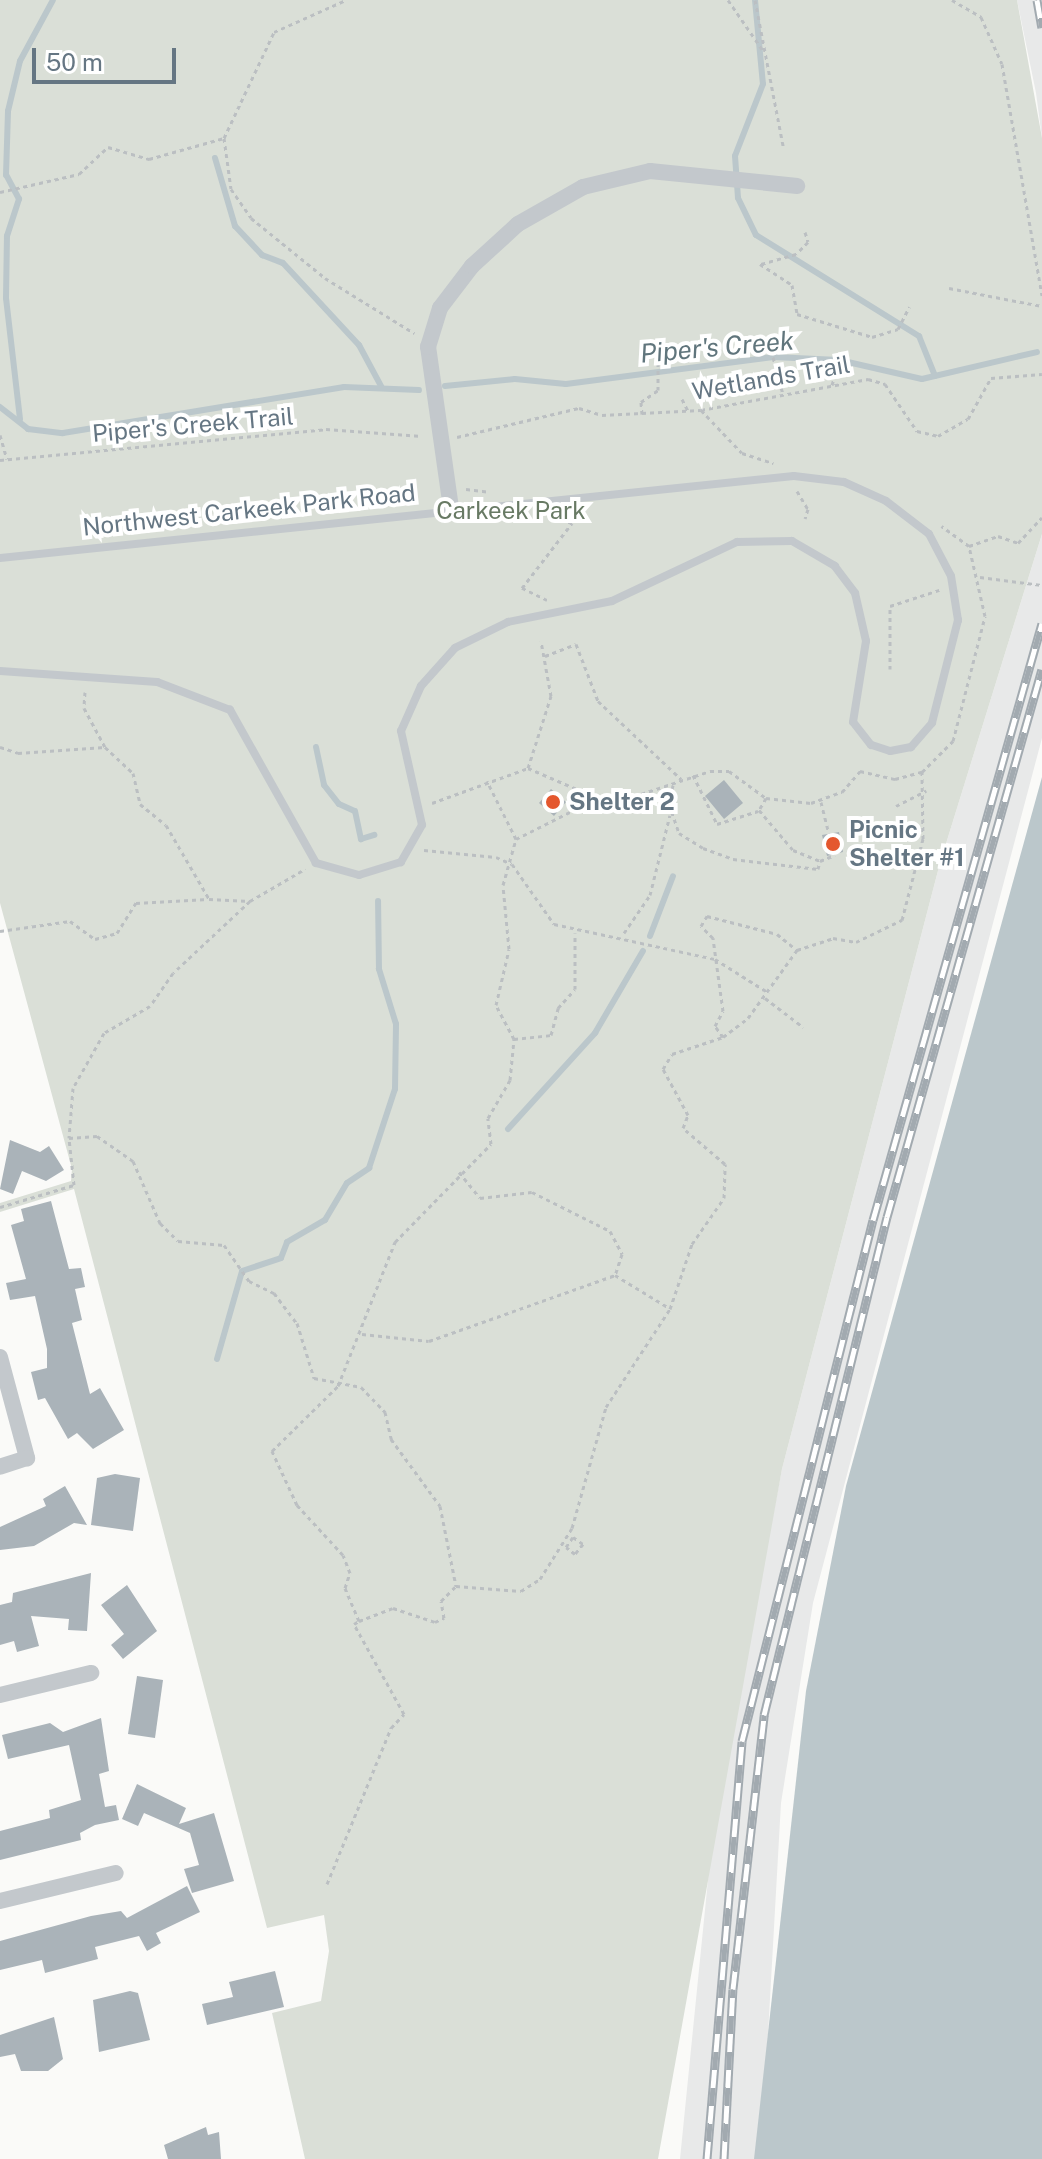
<!DOCTYPE html>
<style>
body{margin:0}
#map{position:relative;width:1042px;height:2159px;overflow:hidden;background:#fafaf8;font-family:"Public Sans",sans-serif}
div>[style]{position:absolute}
.built>*{inset:0;background:#e8e9e9}
.green>*{inset:0;background:#dadfd7}
.water>*{inset:0;background:#bbc7cb}
.stream>*{height:6px;margin:-3px;padding:0 3px;transform-origin:3px;border-radius:3px;background:#bbc7cb}
.building>*{inset:0;background:#aab3b9}
.path>*{height:3px;margin-top:-1.5px;transform-origin:0;background:repeating-linear-gradient(90deg,#bbbfc2 0 4px,transparent 0 8px)}
.service>*{height:8px;margin:-4px;padding:0 4px;transform-origin:4px;border-radius:4px;background:#c3c8cc}
.minor>*{height:16px;margin:-8px;padding:0 8px;transform-origin:8px;border-radius:8px;background:#c3c8cc}
.rail>*{height:9px;margin-top:-4.5px;transform-origin:0;background:repeating-linear-gradient(90deg,#fff 0 18px,#a2aab0 0 36px);box-sizing:border-box;border-block:2px solid #a2aab0}
.dots>*{width:22px;height:22px;translate:-50% -50%;box-sizing:border-box;border:4px solid #fff;border-radius:50%}
span{translate:-50% -50%;white-space:nowrap;text-align:center;line-height:1.15;-webkit-text-stroke:8px #fff;paint-order:stroke}
.street-label{font-size:24px;color:#657683}
.park-label{font-size:24px;color:#687a64}
.poi-label{font-size:24px;color:#657683;font-weight:700}
.left{translate:0 -50%;text-align:left}
.water-label{font-size:26px;color:#60757c;font-style:italic}
.scale{position:absolute;left:32px;top:48px;width:144px;height:36px;box-sizing:border-box;border:4px solid #657683;border-top:0;padding-left:10px;font-size:24px;line-height:28px;white-space:nowrap;color:#657683;-webkit-text-stroke:6px #fff;paint-order:stroke}
</style>
<div id="map">
<div class="built">
<i style="clip-path:polygon(1017px 0,1042px 0,1042px 138px,1036px 93px)"></i>
<i style="clip-path:polygon(1042px 534px,1042px 738px,813px 1603px,781px 1803px,761px 2159px,680px 2159px,714px 1820px,782px 1469px,940px 863px)"></i>
</div>
<div class="green">
<i style="clip-path:polygon(0 0,1017px 0,1042px 138px,1042px 534px,940px 863px,782px 1469px,658px 2159px,305px 2159px,272px 2013px,321px 2001px,329px 1951px,324px 1915px,267px 1928px,74px 1189px,0 1212px,0 1203px,71px 1181px,72px 1169px,0 903px)"></i>
</div>
<div class="water">
<i style="clip-path:polygon(1042px 777px,1042px 2159px,754px 2159px,806px 1691px,846px 1486px)"></i>
</div>
<div class="stream">
<i style="left:755px;top:0;width:84px;rotate:84.6deg"></i>
<i style="left:763px;top:84px;width:77px;rotate:111.3deg"></i>
<i style="left:735px;top:156px;width:42px;rotate:85.9deg"></i>
<i style="left:738px;top:198px;width:41px;rotate:64.1deg"></i>
<i style="left:756px;top:235px;width:192px;rotate:31.8deg"></i>
<i style="left:919px;top:336px;width:43px;rotate:68.2deg"></i>
<i style="left:215px;top:158px;width:71px;rotate:73.6deg"></i>
<i style="left:235px;top:226px;width:40px;rotate:47deg"></i>
<i style="left:262px;top:255px;width:22px;rotate:21deg"></i>
<i style="left:283px;top:263px;width:112px;rotate:47.2deg"></i>
<i style="left:359px;top:345px;width:47px;rotate:61.8deg"></i>
<i style="left:445px;top:386px;width:70px;rotate:-5.7deg"></i>
<i style="left:515px;top:379px;width:51px;rotate:5.6deg"></i>
<i style="left:566px;top:384px;width:209px;rotate:-7.4deg"></i>
<i style="left:773px;top:357px;width:66px;rotate:2.6deg"></i>
<i style="left:839px;top:360px;width:85px;rotate:12.9deg"></i>
<i style="left:922px;top:379px;width:118px;rotate:-13.2deg"></i>
<i style="left:0;top:407px;width:36px;rotate:38deg"></i>
<i style="left:28px;top:429px;width:35px;rotate:7deg"></i>
<i style="left:63px;top:433px;width:285px;rotate:-9.3deg"></i>
<i style="left:344px;top:387px;width:75px;rotate:2.3deg"></i>
<i style="left:20px;top:419px;width:122px;rotate:-96.6deg"></i>
<i style="left:6px;top:298px;width:62px;rotate:-89.1deg"></i>
<i style="left:7px;top:236px;width:39px;rotate:-72deg"></i>
<i style="left:19px;top:199px;width:27px;rotate:-118deg"></i>
<i style="left:6px;top:175px;width:64px;rotate:-88.2deg"></i>
<i style="left:8px;top:111px;width:51px;rotate:-76.5deg"></i>
<i style="left:20px;top:61px;width:69px;rotate:-61.6deg"></i>
<i style="left:316px;top:747px;width:39px;rotate:78deg"></i>
<i style="left:324px;top:785px;width:24px;rotate:52deg"></i>
<i style="left:339px;top:804px;width:17px;rotate:24deg"></i>
<i style="left:355px;top:811px;width:29px;rotate:78deg"></i>
<i style="left:361px;top:839px;width:14px;rotate:-17deg"></i>
<i style="left:650px;top:936px;width:64px;rotate:-69deg"></i>
<i style="left:508px;top:1129px;width:130px;rotate:-47.8deg"></i>
<i style="left:595px;top:1033px;width:95px;rotate:-59.7deg"></i>
<i style="left:217px;top:1359px;width:91px;rotate:-74.1deg"></i>
<i style="left:242px;top:1271px;width:41px;rotate:-18.4deg"></i>
<i style="left:281px;top:1258px;width:17px;rotate:-69deg"></i>
<i style="left:287px;top:1242px;width:44px;rotate:-30.1deg"></i>
<i style="left:325px;top:1220px;width:43px;rotate:-59.3deg"></i>
<i style="left:347px;top:1183px;width:27px;rotate:-34deg"></i>
<i style="left:369px;top:1168px;width:83px;rotate:-71.8deg"></i>
<i style="left:395px;top:1089px;width:65px;rotate:-89.1deg"></i>
<i style="left:396px;top:1024px;width:58px;rotate:-107.2deg"></i>
<i style="left:379px;top:969px;width:68px;rotate:-90.8deg"></i>
</div>
<div class="building">
<i style="clip-path:polygon(724px 780px,743px 803px,724px 819px,705px 796px)"></i>
<i style="clip-path:polygon(551px 789px,566px 802px,554px 816px,539px 803px)"></i>
<i style="clip-path:polygon(839px 832px,843px 852px,827px 856px,822px 835px)"></i>
<i style="clip-path:polygon(10px 1140px,40px 1152px,49px 1146px,64px 1170px,46px 1181px,22px 1171px,13px 1194px,0 1189px)"></i>
<i style="clip-path:polygon(51px 1201px,69px 1269px,81px 1268px,85px 1287px,75px 1289px,82px 1320px,72px 1323px,90px 1394px,100px 1388px,124px 1430px,93px 1449px,77px 1433px,68px 1439px,45px 1398px,38px 1400px,31px 1372px,47px 1368px,47px 1349px,35px 1296px,10px 1300px,6px 1283px,26px 1279px,11px 1225px,24px 1221px,21px 1209px)"></i>
<i style="clip-path:polygon(115px 1474px,140px 1478px,133px 1531px,91px 1525px,97px 1478px)"></i>
<i style="clip-path:polygon(65px 1486px,87px 1525px,74px 1523px,34px 1546px,0 1550px,0 1527px,46px 1506px,43px 1499px)"></i>
<i style="clip-path:polygon(91px 1573px,87px 1631px,68px 1630px,69px 1619px,31px 1616px,39px 1646px,17px 1652px,14px 1641px,0 1645px,0 1605px,12px 1602px,13px 1593px)"></i>
<i style="clip-path:polygon(127px 1585px,157px 1631px,123px 1659px,111px 1645px,124px 1634px,101px 1605px)"></i>
<i style="clip-path:polygon(137px 1676px,163px 1680px,155px 1738px,128px 1734px)"></i>
<i style="clip-path:polygon(101px 1718px,109px 1771px,99px 1774px,105px 1807px,116px 1805px,119px 1820px,95px 1825px,80px 1833px,81px 1840px,0 1860px,0 1831px,50px 1818px,49px 1810px,81px 1800px,69px 1745px,8px 1759px,2px 1735px,50px 1723px,63px 1732px)"></i>
<i style="clip-path:polygon(137px 1784px,186px 1808px,179px 1824px,214px 1813px,234px 1881px,192px 1893px,184px 1869px,199px 1865px,190px 1833px,144px 1813px,138px 1826px,122px 1819px)"></i>
<i style="clip-path:polygon(187px 1886px,200px 1912px,156px 1933px,161px 1943px,147px 1951px,139px 1936px,95px 1947px,98px 1959px,45px 1973px,42px 1960px,0 1970px,0 1941px,91px 1916px,121px 1911px,127px 1918px)"></i>
<i style="clip-path:polygon(275px 1971px,284px 2007px,207px 2025px,202px 2004px,233px 1997px,229px 1982px)"></i>
<i style="clip-path:polygon(130px 1991px,138px 1993px,150px 2040px,99px 2052px,93px 2000px)"></i>
<i style="clip-path:polygon(54px 2017px,63px 2059px,48px 2071px,21px 2071px,15px 2054px,0 2057px,0 2035px)"></i>
<i style="clip-path:polygon(206px 2127px,208px 2135px,219px 2132px,221px 2159px,168px 2159px,164px 2145px)"></i>
</div>
<div class="path">
<i style="left:728px;top:0;width:63px;rotate:55.3deg"></i>
<i style="left:755px;top:0;width:149px;rotate:79.1deg"></i>
<i style="left:952px;top:0;width:34px;rotate:30deg"></i>
<i style="left:981px;top:17px;width:51px;rotate:65.9deg"></i>
<i style="left:1002px;top:64px;width:235px;rotate:80.2deg"></i>
<i style="left:224px;top:138px;width:51px;rotate:82.2deg"></i>
<i style="left:231px;top:189px;width:35px;rotate:55deg"></i>
<i style="left:251px;top:218px;width:95px;rotate:39deg"></i>
<i style="left:325px;top:278px;width:105px;rotate:31.7deg"></i>
<i style="left:0;top:192px;width:81px;rotate:-12.8deg"></i>
<i style="left:79px;top:174px;width:40px;rotate:-43deg"></i>
<i style="left:108px;top:147px;width:43px;rotate:16.3deg"></i>
<i style="left:149px;top:159px;width:78px;rotate:-15.6deg"></i>
<i style="left:224px;top:138px;width:117px;rotate:-64.7deg"></i>
<i style="left:274px;top:32px;width:79px;rotate:-24deg"></i>
<i style="left:805px;top:232px;width:10px;rotate:73deg"></i>
<i style="left:808px;top:242px;width:17px;rotate:135deg"></i>
<i style="left:796px;top:254px;width:37px;rotate:164deg"></i>
<i style="left:760px;top:264px;width:38px;rotate:33deg"></i>
<i style="left:792px;top:285px;width:29px;rotate:80deg"></i>
<i style="left:797px;top:314px;width:78px;rotate:17deg"></i>
<i style="left:872px;top:337px;width:27px;rotate:-17deg"></i>
<i style="left:898px;top:329px;width:25px;rotate:-63deg"></i>
<i style="left:949px;top:288px;width:95px;rotate:11deg"></i>
<i style="left:773px;top:357px;width:39px;rotate:75deg"></i>
<i style="left:832px;top:385px;width:26px;rotate:-74deg"></i>
<i style="left:682px;top:399px;width:13px;rotate:63deg"></i>
<i style="left:701px;top:410px;width:59px;rotate:46.4deg"></i>
<i style="left:742px;top:453px;width:33px;rotate:18deg"></i>
<i style="left:642px;top:414px;width:12px;rotate:-95deg"></i>
<i style="left:641px;top:402px;width:21px;rotate:-35deg"></i>
<i style="left:658px;top:390px;width:30px;rotate:-90deg"></i>
<i style="left:658px;top:360px;width:21px;rotate:-133deg"></i>
<i style="left:0;top:435px;width:25px;rotate:74deg"></i>
<i style="left:457px;top:437px;width:125px;rotate:-13.4deg"></i>
<i style="left:579px;top:408px;width:24px;rotate:17deg"></i>
<i style="left:602px;top:415px;width:99px;rotate:-2.9deg"></i>
<i style="left:701px;top:410px;width:170px;rotate:-10.5deg"></i>
<i style="left:868px;top:379px;width:18px;rotate:16deg"></i>
<i style="left:885px;top:384px;width:57px;rotate:55.8deg"></i>
<i style="left:917px;top:431px;width:22px;rotate:13deg"></i>
<i style="left:938px;top:436px;width:34px;rotate:-30deg"></i>
<i style="left:968px;top:419px;width:47px;rotate:-60.7deg"></i>
<i style="left:991px;top:378px;width:51px;rotate:-4.5deg"></i>
<i style="left:0;top:460px;width:327px;rotate:-5.4deg"></i>
<i style="left:326px;top:429px;width:96px;rotate:4.2deg"></i>
<i style="left:466px;top:489px;width:23px;rotate:7deg"></i>
<i style="left:797px;top:491px;width:21px;rotate:59deg"></i>
<i style="left:808px;top:509px;width:10px;rotate:107deg"></i>
<i style="left:969px;top:546px;width:31px;rotate:-19deg"></i>
<i style="left:998px;top:536px;width:21px;rotate:19deg"></i>
<i style="left:1018px;top:543px;width:35px;rotate:-47deg"></i>
<i style="left:980px;top:577px;width:63px;rotate:7.4deg"></i>
<i style="left:547px;top:600px;width:28px;rotate:-154deg"></i>
<i style="left:522px;top:588px;width:82px;rotate:-52.4deg"></i>
<i style="left:572px;top:523px;width:23px;rotate:-162deg"></i>
<i style="left:545px;top:656px;width:33px;rotate:-21deg"></i>
<i style="left:576px;top:644px;width:61px;rotate:68.9deg"></i>
<i style="left:598px;top:701px;width:114px;rotate:43.2deg"></i>
<i style="left:890px;top:669px;width:63px;rotate:-90deg"></i>
<i style="left:890px;top:606px;width:52px;rotate:-18.1deg"></i>
<i style="left:85px;top:692px;width:16px;rotate:94deg"></i>
<i style="left:84px;top:708px;width:44px;rotate:61.7deg"></i>
<i style="left:0;top:747px;width:19px;rotate:18deg"></i>
<i style="left:18px;top:753px;width:87px;rotate:-3.9deg"></i>
<i style="left:105px;top:747px;width:38px;rotate:43deg"></i>
<i style="left:133px;top:773px;width:32px;rotate:77deg"></i>
<i style="left:140px;top:804px;width:33px;rotate:39deg"></i>
<i style="left:166px;top:825px;width:86px;rotate:59.8deg"></i>
<i style="left:209px;top:899px;width:41px;rotate:2.8deg"></i>
<i style="left:250px;top:901px;width:64px;rotate:-30.2deg"></i>
<i style="left:528px;top:768px;width:76px;rotate:-72.3deg"></i>
<i style="left:551px;top:696px;width:56px;rotate:-100.3deg"></i>
<i style="left:693px;top:775px;width:55px;rotate:63.9deg"></i>
<i style="left:717px;top:824px;width:43px;rotate:-17.6deg"></i>
<i style="left:673px;top:785px;width:19px;rotate:102deg"></i>
<i style="left:669px;top:804px;width:31px;rotate:71deg"></i>
<i style="left:679px;top:833px;width:28px;rotate:32deg"></i>
<i style="left:703px;top:848px;width:32px;rotate:20deg"></i>
<i style="left:733px;top:859px;width:86px;rotate:6.7deg"></i>
<i style="left:818px;top:869px;width:8px;rotate:-76deg"></i>
<i style="left:766px;top:798px;width:14px;rotate:120deg"></i>
<i style="left:759px;top:810px;width:52px;rotate:49.6deg"></i>
<i style="left:793px;top:850px;width:29px;rotate:22deg"></i>
<i style="left:820px;top:861px;width:16px;rotate:-22deg"></i>
<i style="left:821px;top:802px;width:33px;rotate:76deg"></i>
<i style="left:432px;top:803px;width:102px;rotate:-20deg"></i>
<i style="left:528px;top:768px;width:90px;rotate:23.4deg"></i>
<i style="left:611px;top:804px;width:104px;rotate:-18.4deg"></i>
<i style="left:710px;top:771px;width:19px"></i>
<i style="left:729px;top:771px;width:46px;rotate:36.1deg"></i>
<i style="left:766px;top:798px;width:45px;rotate:6.3deg"></i>
<i style="left:811px;top:803px;width:33px;rotate:-20deg"></i>
<i style="left:842px;top:792px;width:28px;rotate:-49deg"></i>
<i style="left:860px;top:771px;width:36px;rotate:13deg"></i>
<i style="left:895px;top:779px;width:28px;rotate:-15deg"></i>
<i style="left:922px;top:772px;width:44px;rotate:-45deg"></i>
<i style="left:953px;top:741px;width:129px;rotate:-75.6deg"></i>
<i style="left:985px;top:616px;width:72px;rotate:-102.9deg"></i>
<i style="left:969px;top:546px;width:34px;rotate:-144deg"></i>
<i style="left:896px;top:806px;width:34px;rotate:-27deg"></i>
<i style="left:516px;top:839px;width:85px;rotate:-26.6deg"></i>
<i style="left:424px;top:850px;width:72px;rotate:5.6deg"></i>
<i style="left:496px;top:857px;width:17px;rotate:24deg"></i>
<i style="left:512px;top:864px;width:73px;rotate:55deg"></i>
<i style="left:554px;top:924px;width:165px;rotate:12.3deg"></i>
<i style="left:715px;top:959px;width:64px;rotate:32.2deg"></i>
<i style="left:250px;top:901px;width:105px;rotate:136.9deg"></i>
<i style="left:173px;top:973px;width:40px;rotate:124.9deg"></i>
<i style="left:150px;top:1006px;width:53px;rotate:149.6deg"></i>
<i style="left:104px;top:1033px;width:63px;rotate:119.4deg"></i>
<i style="left:73px;top:1088px;width:50px;rotate:94.6deg"></i>
<i style="left:69px;top:1138px;width:28px;rotate:-4deg"></i>
<i style="left:97px;top:1136px;width:44px;rotate:34.8deg"></i>
<i style="left:133px;top:1161px;width:68px;rotate:66.5deg"></i>
<i style="left:160px;top:1223px;width:25px;rotate:45deg"></i>
<i style="left:178px;top:1241px;width:46px;rotate:5deg"></i>
<i style="left:224px;top:1245px;width:44px;rotate:55.2deg"></i>
<i style="left:249px;top:1281px;width:28px;rotate:26deg"></i>
<i style="left:274px;top:1293px;width:38px;rotate:53deg"></i>
<i style="left:297px;top:1323px;width:58px;rotate:72.8deg"></i>
<i style="left:314px;top:1378px;width:48px;rotate:10.8deg"></i>
<i style="left:361px;top:1387px;width:35px;rotate:46deg"></i>
<i style="left:385px;top:1412px;width:28px;rotate:77deg"></i>
<i style="left:391px;top:1439px;width:83px;rotate:53.8deg"></i>
<i style="left:440px;top:1506px;width:82px;rotate:78.7deg"></i>
<i style="left:0;top:931px;width:71px;rotate:-8.1deg"></i>
<i style="left:70px;top:921px;width:31px;rotate:36deg"></i>
<i style="left:95px;top:939px;width:23px;rotate:-15deg"></i>
<i style="left:117px;top:933px;width:36px;rotate:-58deg"></i>
<i style="left:136px;top:903px;width:72px;rotate:-3.2deg"></i>
<i style="left:624px;top:933px;width:46px;rotate:-55.6deg"></i>
<i style="left:650px;top:895px;width:82px;rotate:-76deg"></i>
<i style="left:765px;top:998px;width:48px;rotate:37.3deg"></i>
<i style="left:723px;top:1037px;width:14px;rotate:-126deg"></i>
<i style="left:715px;top:1026px;width:17px;rotate:-62deg"></i>
<i style="left:723px;top:1011px;width:74px;rotate:-97.8deg"></i>
<i style="left:713px;top:938px;width:17px;rotate:-135deg"></i>
<i style="left:701px;top:926px;width:12px;rotate:-59deg"></i>
<i style="left:707px;top:916px;width:72px;rotate:14.4deg"></i>
<i style="left:777px;top:934px;width:26px;rotate:39deg"></i>
<i style="left:514px;top:1039px;width:37px;rotate:-6deg"></i>
<i style="left:551px;top:1035px;width:28px;rotate:-75deg"></i>
<i style="left:558px;top:1008px;width:25px;rotate:-48deg"></i>
<i style="left:575px;top:989px;width:56px;rotate:-90deg"></i>
<i style="left:459px;top:1172px;width:33px;rotate:51deg"></i>
<i style="left:480px;top:1198px;width:52px;rotate:-6.6deg"></i>
<i style="left:532px;top:1192px;width:87px;rotate:26.6deg"></i>
<i style="left:610px;top:1231px;width:26px;rotate:62deg"></i>
<i style="left:622px;top:1254px;width:22px;rotate:108deg"></i>
<i style="left:615px;top:1275px;width:63px;rotate:31.4deg"></i>
<i style="left:0;top:1207px;width:77px;rotate:-16.6deg"></i>
<i style="left:74px;top:1185px;width:47px;rotate:-96.1deg"></i>
<i style="left:362px;top:1334px;width:67px;rotate:6deg"></i>
<i style="left:429px;top:1341px;width:197px;rotate:-19.5deg"></i>
<i style="left:573px;top:1537px;width:12px;rotate:35deg"></i>
<i style="left:583px;top:1544px;width:13px;rotate:129deg"></i>
<i style="left:575px;top:1554px;width:11px;rotate:-142deg"></i>
<i style="left:566px;top:1547px;width:12px;rotate:-55deg"></i>
<i style="left:359px;top:1621px;width:36px;rotate:-21deg"></i>
<i style="left:393px;top:1608px;width:44px;rotate:18.4deg"></i>
<i style="left:435px;top:1622px;width:10px;rotate:-24deg"></i>
<i style="left:444px;top:1618px;width:17px;rotate:-100deg"></i>
<i style="left:441px;top:1601px;width:21px;rotate:-45deg"></i>
<i style="left:456px;top:1586px;width:65px;rotate:4.4deg"></i>
<i style="left:521px;top:1591px;width:22px;rotate:-32deg"></i>
<i style="left:540px;top:1579px;width:60px;rotate:-57.9deg"></i>
<i style="left:572px;top:1528px;width:126px;rotate:-74.3deg"></i>
<i style="left:606px;top:1407px;width:117px;rotate:-56.9deg"></i>
<i style="left:670px;top:1309px;width:69px;rotate:-71.3deg"></i>
<i style="left:692px;top:1244px;width:56px;rotate:-55.2deg"></i>
<i style="left:724px;top:1198px;width:34px;rotate:-88deg"></i>
<i style="left:725px;top:1164px;width:55px;rotate:-139.4deg"></i>
<i style="left:683px;top:1128px;width:14px;rotate:-69deg"></i>
<i style="left:688px;top:1115px;width:52px;rotate:-118.5deg"></i>
<i style="left:663px;top:1069px;width:17px;rotate:-59deg"></i>
<i style="left:672px;top:1054px;width:54px;rotate:-18.4deg"></i>
<i style="left:723px;top:1037px;width:31px;rotate:-37deg"></i>
<i style="left:748px;top:1018px;width:84px;rotate:-54.2deg"></i>
<i style="left:797px;top:950px;width:38px;rotate:-18deg"></i>
<i style="left:833px;top:938px;width:23px;rotate:10deg"></i>
<i style="left:856px;top:942px;width:51px;rotate:-25.6deg"></i>
<i style="left:902px;top:920px;width:84px;rotate:-75.5deg"></i>
<i style="left:923px;top:839px;width:67px;rotate:-90.9deg"></i>
<i style="left:327px;top:1884px;width:169px;rotate:-67.7deg"></i>
<i style="left:391px;top:1728px;width:19px;rotate:-47deg"></i>
<i style="left:404px;top:1714px;width:103px;rotate:-119.1deg"></i>
<i style="left:354px;top:1624px;width:6px;rotate:-31deg"></i>
<i style="left:359px;top:1621px;width:36px;rotate:-113deg"></i>
<i style="left:345px;top:1588px;width:16px;rotate:-72deg"></i>
<i style="left:350px;top:1573px;width:19px;rotate:-111deg"></i>
<i style="left:343px;top:1555px;width:68px;rotate:-132.6deg"></i>
<i style="left:297px;top:1505px;width:60px;rotate:-114.8deg"></i>
<i style="left:272px;top:1451px;width:93px;rotate:-44.6deg"></i>
<i style="left:338px;top:1386px;width:155px;rotate:-68.4deg"></i>
<i style="left:395px;top:1242px;width:137px;rotate:-45.6deg"></i>
<i style="left:491px;top:1144px;width:26px;rotate:-97deg"></i>
<i style="left:488px;top:1118px;width:44px;rotate:-59.9deg"></i>
<i style="left:510px;top:1080px;width:41px;rotate:-84.4deg"></i>
<i style="left:514px;top:1039px;width:38px;rotate:-118deg"></i>
<i style="left:496px;top:1005px;width:57px;rotate:-76.9deg"></i>
<i style="left:509px;top:949px;width:64px;rotate:-95.4deg"></i>
<i style="left:503px;top:885px;width:48px;rotate:-74.2deg"></i>
<i style="left:516px;top:839px;width:65px;rotate:-116.6deg"></i>
</div>
<div class="service">
<i style="left:0;top:558px;width:798px;rotate:-5.9deg"></i>
<i style="left:794px;top:476px;width:50px;rotate:6.8deg"></i>
<i style="left:844px;top:482px;width:46px;rotate:24.3deg"></i>
<i style="left:886px;top:501px;width:54px;rotate:37.5deg"></i>
<i style="left:929px;top:534px;width:47px;rotate:62.4deg"></i>
<i style="left:951px;top:576px;width:45px;rotate:81deg"></i>
<i style="left:958px;top:620px;width:106px;rotate:104.2deg"></i>
<i style="left:932px;top:723px;width:32px;rotate:131deg"></i>
<i style="left:911px;top:747px;width:21px;rotate:169deg"></i>
<i style="left:890px;top:751px;width:20px;rotate:-162deg"></i>
<i style="left:871px;top:745px;width:29px;rotate:-128deg"></i>
<i style="left:853px;top:722px;width:82px;rotate:-80.9deg"></i>
<i style="left:866px;top:641px;width:49px;rotate:-102.9deg"></i>
<i style="left:855px;top:593px;width:34px;rotate:-127deg"></i>
<i style="left:835px;top:566px;width:50px;rotate:-149.8deg"></i>
<i style="left:792px;top:541px;width:55px;rotate:179deg"></i>
<i style="left:737px;top:542px;width:138px;rotate:154.7deg"></i>
<i style="left:612px;top:601px;width:106px;rotate:168.6deg"></i>
<i style="left:508px;top:622px;width:59px;rotate:153.9deg"></i>
<i style="left:455px;top:648px;width:51px;rotate:131.8deg"></i>
<i style="left:421px;top:686px;width:49px;rotate:114deg"></i>
<i style="left:401px;top:731px;width:96px;rotate:77.4deg"></i>
<i style="left:422px;top:825px;width:43px;rotate:119.6deg"></i>
<i style="left:401px;top:862px;width:44px;rotate:162.8deg"></i>
<i style="left:359px;top:875px;width:45px;rotate:-164.4deg"></i>
<i style="left:316px;top:863px;width:176px;rotate:-119.3deg"></i>
<i style="left:230px;top:710px;width:78px;rotate:-159deg"></i>
<i style="left:157px;top:682px;width:157px;rotate:-176deg"></i>
</div>
<div class="minor">
<i style="left:451px;top:508px;width:163px;rotate:-98.1deg"></i>
<i style="left:428px;top:347px;width:41px;rotate:-72.9deg"></i>
<i style="left:440px;top:308px;width:53px;rotate:-52.7deg"></i>
<i style="left:472px;top:266px;width:62px;rotate:-42.4deg"></i>
<i style="left:518px;top:224px;width:75px;rotate:-29.6deg"></i>
<i style="left:583px;top:187px;width:69px;rotate:-13.4deg"></i>
<i style="left:650px;top:171px;width:148px;rotate:5.8deg"></i>
<i style="left:0;top:1357px;width:105px;rotate:75deg"></i>
<i style="left:27px;top:1458px;width:28px;rotate:162deg"></i>
<i style="left:0;top:1695px;width:94px;rotate:-13.6deg"></i>
<i style="left:0;top:1901px;width:119px;rotate:-13.6deg"></i>
</div>
<div class="rail">
<i style="left:1037px;top:0;width:28px;rotate:80deg"></i>
<i style="left:707px;top:2159px;width:419px;rotate:-85.2deg"></i>
<i style="left:742px;top:1741px;width:537px;rotate:-75.89deg"></i>
<i style="left:873px;top:1220px;width:620px;rotate:-74.19deg"></i>
<i style="left:724px;top:2159px;width:170px;rotate:-87deg"></i>
<i style="left:733px;top:1989px;width:276px;rotate:-83.5deg"></i>
<i style="left:764px;top:1715px;width:513px;rotate:-76.13deg"></i>
<i style="left:887px;top:1217px;width:569px;rotate:-74.21deg"></i>
</div>
<div class="dots">
<i style="left:553px;top:802px;background:#e4572e"></i>
<i style="left:833px;top:844px;background:#e4572e"></i>
</div>
<div class="street-label">
<span style="left:771px;top:378px;rotate:-10deg">Wetlands Trail</span>
<span style="left:193px;top:425px;rotate:-5deg">Piper's Creek Trail</span>
<span style="left:249px;top:510px;rotate:-6deg">Northwest Carkeek Park Road</span>
</div>
<div class="park-label">
<span style="left:511px;top:511px">Carkeek Park</span>
</div>
<div class="poi-label">
<span class="left" style="left:569px;top:802px">Shelter 2</span>
<span class="left" style="left:849px;top:844px">Picnic<br>Shelter #1</span>
</div>
<div class="water-label">
<span style="left:717px;top:347px;rotate:-5deg">Piper's Creek</span>
</div>
<div class="scale">50 m</div>
</div>
